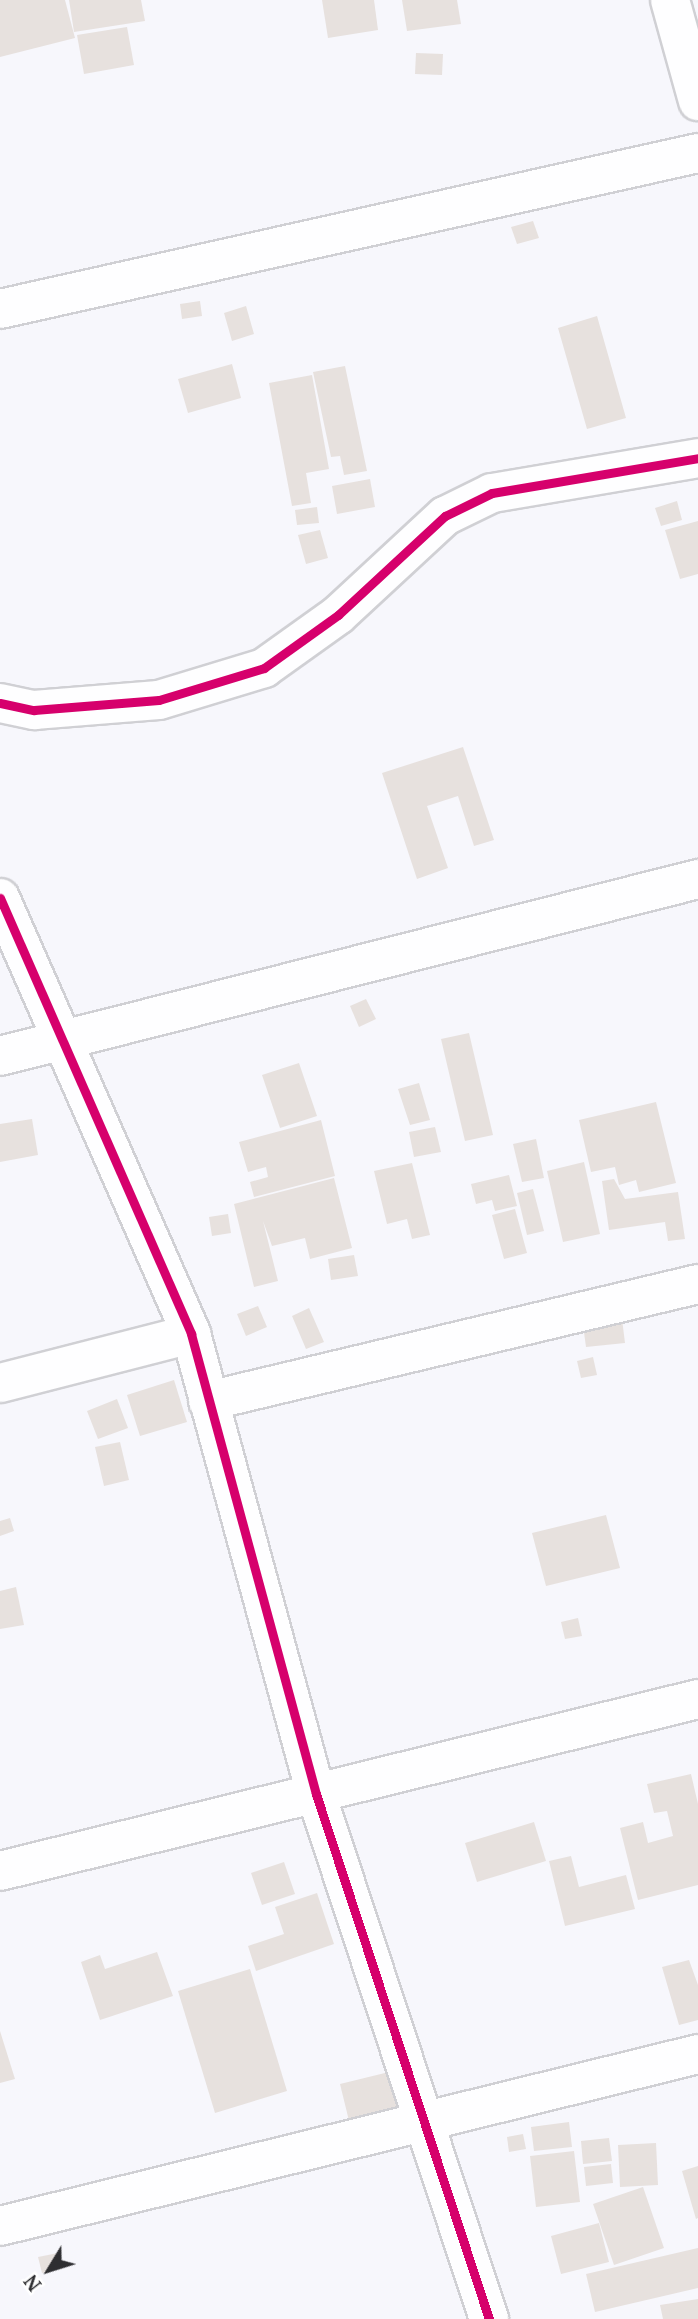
<!DOCTYPE html>
<style>
body{margin:0}
#map{position:relative;width:698px;height:2319px;overflow:hidden;background:#f7f7fc;font-family:"PT Serif",serif}
div>[style]{position:absolute}
.building>*{inset:0;background:#e7e1de}
.roads{filter:drop-shadow(2px 0 #d0d0d4) drop-shadow(-2px 0 #d0d0d4) drop-shadow(0 2px #d0d0d4) drop-shadow(0 -2px #d0d0d4)}
.minor>*{height:38px;margin:-19px;padding:0 19px;transform-origin:19px;border-radius:19px;background:#fefeff}
.cycleway>*{height:9px;margin:-4.5px;padding:0 4.5px;transform-origin:4.5px;border-radius:4.5px;background:#d6006c}
span{translate:-50% -50%;white-space:nowrap;text-align:center;line-height:1.15;-webkit-text-stroke:5px #fff;paint-order:stroke}
.north{position:absolute;left:14px;top:2235px;width:70px;height:70px;-webkit-text-stroke:5px #fff;paint-order:stroke;rotate:232deg;font-size:19px;font-weight:700;line-height:28px;text-align:center;color:#2e2e31}
.north::after{content:'';display:block;margin:auto;width:24px;height:32px;background:#2e2e31;clip-path:polygon(50% 0,100% 100%,50% 72%,0 100%)}
</style>
<div id="map">
<div class="building">
<i style="clip-path:polygon(0 0,65px 0,75px 38px,0 57px)"></i>
<i style="clip-path:polygon(69px 0,141px 0,145px 21px,74px 32px)"></i>
<i style="clip-path:polygon(322px 0,374px 0,378px 30px,328px 38px)"></i>
<i style="clip-path:polygon(402px 0,457px 0,461px 24px,407px 31px)"></i>
<i style="clip-path:polygon(127px 27px,134px 65px,84px 74px,77px 35px)"></i>
<i style="clip-path:polygon(416px 53px,443px 54px,442px 75px,415px 74px)"></i>
<i style="clip-path:polygon(533px 221px,539px 238px,517px 244px,511px 227px)"></i>
<i style="clip-path:polygon(200px 301px,202px 316px,182px 319px,180px 304px)"></i>
<i style="clip-path:polygon(246px 306px,254px 334px,232px 341px,224px 313px)"></i>
<i style="clip-path:polygon(597px 316px,626px 418px,587px 429px,558px 328px)"></i>
<i style="clip-path:polygon(232px 364px,241px 398px,188px 413px,178px 379px)"></i>
<i style="clip-path:polygon(345px 366px,367px 471px,344px 475px,340px 456px,331px 457px,313px 372px)"></i>
<i style="clip-path:polygon(312px 375px,329px 469px,306px 473px,311px 503px,292px 506px,269px 383px)"></i>
<i style="clip-path:polygon(370px 479px,375px 507px,337px 514px,332px 486px)"></i>
<i style="clip-path:polygon(677px 501px,682px 520px,661px 526px,655px 508px)"></i>
<i style="clip-path:polygon(317px 507px,319px 523px,297px 525px,295px 510px)"></i>
<i style="clip-path:polygon(698px 521px,698px 574px,680px 579px,665px 530px)"></i>
<i style="clip-path:polygon(320px 530px,328px 558px,306px 564px,298px 535px)"></i>
<i style="clip-path:polygon(463px 747px,494px 840px,474px 846px,458px 796px,427px 806px,448px 868px,417px 879px,382px 773px)"></i>
<i style="clip-path:polygon(366px 999px,376px 1019px,359px 1027px,350px 1006px)"></i>
<i style="clip-path:polygon(469px 1033px,493px 1135px,465px 1141px,441px 1039px)"></i>
<i style="clip-path:polygon(299px 1063px,317px 1116px,280px 1128px,262px 1075px)"></i>
<i style="clip-path:polygon(419px 1083px,430px 1120px,410px 1125px,398px 1089px)"></i>
<i style="clip-path:polygon(656px 1102px,676px 1183px,639px 1192px,636px 1180px,619px 1185px,615px 1167px,591px 1172px,579px 1120px)"></i>
<i style="clip-path:polygon(32px 1119px,38px 1155px,0 1162px,0 1124px)"></i>
<i style="clip-path:polygon(321px 1120px,335px 1176px,254px 1197px,250px 1182px,268px 1177px,266px 1167px,248px 1172px,239px 1142px)"></i>
<i style="clip-path:polygon(435px 1127px,441px 1152px,414px 1157px,409px 1132px)"></i>
<i style="clip-path:polygon(536px 1139px,544px 1178px,522px 1182px,513px 1144px)"></i>
<i style="clip-path:polygon(584px 1162px,600px 1234px,563px 1242px,547px 1171px)"></i>
<i style="clip-path:polygon(412px 1163px,430px 1235px,412px 1239px,407px 1219px,387px 1224px,374px 1171px)"></i>
<i style="clip-path:polygon(509px 1175px,517px 1206px,495px 1211px,492px 1200px,476px 1204px,471px 1184px)"></i>
<i style="clip-path:polygon(334px 1178px,352px 1248px,310px 1259px,305px 1238px,272px 1246px,263px 1221px,278px 1281px,254px 1287px,234px 1204px)"></i>
<i style="clip-path:polygon(614px 1179px,625px 1199px,678px 1192px,685px 1239px,668px 1241px,665px 1222px,609px 1230px,602px 1181px)"></i>
<i style="clip-path:polygon(533px 1189px,544px 1231px,527px 1235px,517px 1193px)"></i>
<i style="clip-path:polygon(515px 1209px,527px 1253px,504px 1259px,492px 1215px)"></i>
<i style="clip-path:polygon(228px 1214px,231px 1233px,212px 1236px,209px 1217px)"></i>
<i style="clip-path:polygon(354px 1255px,358px 1276px,331px 1280px,328px 1259px)"></i>
<i style="clip-path:polygon(258px 1306px,267px 1327px,246px 1336px,237px 1314px)"></i>
<i style="clip-path:polygon(309px 1308px,324px 1342px,306px 1349px,292px 1316px)"></i>
<i style="clip-path:polygon(622px 1319px,625px 1343px,586px 1347px,583px 1325px)"></i>
<i style="clip-path:polygon(593px 1357px,597px 1375px,581px 1378px,577px 1361px)"></i>
<i style="clip-path:polygon(174px 1380px,187px 1422px,140px 1436px,127px 1395px)"></i>
<i style="clip-path:polygon(117px 1399px,128px 1428px,98px 1439px,87px 1411px)"></i>
<i style="clip-path:polygon(120px 1442px,129px 1480px,104px 1486px,95px 1447px)"></i>
<i style="clip-path:polygon(606px 1515px,620px 1568px,546px 1586px,532px 1533px)"></i>
<i style="clip-path:polygon(10px 1518px,14px 1531px,0 1536px,0 1521px)"></i>
<i style="clip-path:polygon(16px 1587px,24px 1625px,0 1629px,0 1591px)"></i>
<i style="clip-path:polygon(578px 1618px,582px 1636px,565px 1639px,561px 1622px)"></i>
<i style="clip-path:polygon(691px 1774px,698px 1804px,698px 1885px,638px 1900px,620px 1828px,643px 1822px,648px 1843px,673px 1836px,667px 1811px,654px 1813px,647px 1784px)"></i>
<i style="clip-path:polygon(534px 1822px,546px 1861px,477px 1882px,465px 1843px)"></i>
<i style="clip-path:polygon(571px 1856px,579px 1887px,626px 1875px,635px 1909px,565px 1926px,549px 1861px)"></i>
<i style="clip-path:polygon(284px 1862px,295px 1894px,262px 1905px,251px 1873px)"></i>
<i style="clip-path:polygon(317px 1893px,334px 1944px,256px 1971px,248px 1946px,284px 1934px,275px 1907px)"></i>
<i style="clip-path:polygon(157px 1952px,173px 1996px,100px 2020px,81px 1962px,100px 1955px,105px 1969px)"></i>
<i style="clip-path:polygon(689px 1960px,698px 1985px,698px 2020px,679px 2025px,662px 1967px)"></i>
<i style="clip-path:polygon(250px 1969px,287px 2091px,215px 2113px,178px 1991px)"></i>
<i style="clip-path:polygon(0 2031px,15px 2079px,0 2083px)"></i>
<i style="clip-path:polygon(389px 2072px,400px 2117px,351px 2129px,340px 2084px)"></i>
<i style="clip-path:polygon(569px 2122px,572px 2147px,534px 2151px,531px 2127px)"></i>
<i style="clip-path:polygon(523px 2134px,526px 2149px,509px 2152px,507px 2137px)"></i>
<i style="clip-path:polygon(609px 2138px,612px 2161px,583px 2164px,581px 2141px)"></i>
<i style="clip-path:polygon(656px 2143px,658px 2185px,620px 2187px,618px 2145px)"></i>
<i style="clip-path:polygon(574px 2151px,580px 2202px,536px 2207px,530px 2156px)"></i>
<i style="clip-path:polygon(611px 2164px,613px 2183px,586px 2186px,584px 2167px)"></i>
<i style="clip-path:polygon(698px 2166px,698px 2218px,696px 2219px,682px 2171px)"></i>
<i style="clip-path:polygon(643px 2187px,664px 2248px,614px 2265px,593px 2204px)"></i>
<i style="clip-path:polygon(599px 2223px,609px 2262px,561px 2274px,551px 2236px)"></i>
<i style="clip-path:polygon(698px 2248px,698px 2288px,595px 2312px,586px 2274px)"></i>
<i style="clip-path:polygon(58px 2253px,62px 2268px,42px 2273px,38px 2257px)"></i>
<i style="clip-path:polygon(698px 2299px,698px 2319px,663px 2319px,660px 2305px)"></i>
</div>
<div class="roads">
<div class="minor">
<i style="left:670px;top:0;width:105px;rotate:74.5deg"></i>
<i style="left:0;top:309px;width:715px;rotate:-12.6deg"></i>
<i style="left:0;top:703px;width:35px;rotate:12deg"></i>
<i style="left:34px;top:710px;width:125px;rotate:-4.6deg"></i>
<i style="left:159px;top:700px;width:110px;rotate:-16.9deg"></i>
<i style="left:264px;top:668px;width:91px;rotate:-35.6deg"></i>
<i style="left:338px;top:615px;width:146px;rotate:-42.8deg"></i>
<i style="left:445px;top:516px;width:52px;rotate:-26.1deg"></i>
<i style="left:492px;top:493px;width:209px;rotate:-9.6deg"></i>
<i style="left:0;top:898px;width:476px;rotate:66.3deg"></i>
<i style="left:191px;top:1334px;width:477px;rotate:74.8deg"></i>
<i style="left:316px;top:1794px;width:553px;rotate:71.76deg"></i>
<i style="left:0;top:1056px;width:720px;rotate:-14.23deg"></i>
<i style="left:0;top:1383px;width:197px;rotate:-14.4deg"></i>
<i style="left:208px;top:1401px;width:504px;rotate:-13.43deg"></i>
<i style="left:0;top:1871px;width:719px;rotate:-13.84deg"></i>
<i style="left:0;top:2226px;width:719px;rotate:-13.84deg"></i>
</div>
</div>
<div class="cycleway">
<i style="left:0;top:703px;width:35px;rotate:12deg"></i>
<i style="left:34px;top:710px;width:125px;rotate:-4.6deg"></i>
<i style="left:159px;top:700px;width:110px;rotate:-16.9deg"></i>
<i style="left:264px;top:668px;width:91px;rotate:-35.6deg"></i>
<i style="left:338px;top:615px;width:146px;rotate:-42.8deg"></i>
<i style="left:445px;top:516px;width:52px;rotate:-26.1deg"></i>
<i style="left:492px;top:493px;width:209px;rotate:-9.6deg"></i>
<i style="left:0;top:898px;width:476px;rotate:66.3deg"></i>
<i style="left:191px;top:1334px;width:477px;rotate:74.8deg"></i>
<i style="left:316px;top:1794px;width:553px;rotate:71.76deg"></i>
</div>
<div class="north">N</div>
</div>
